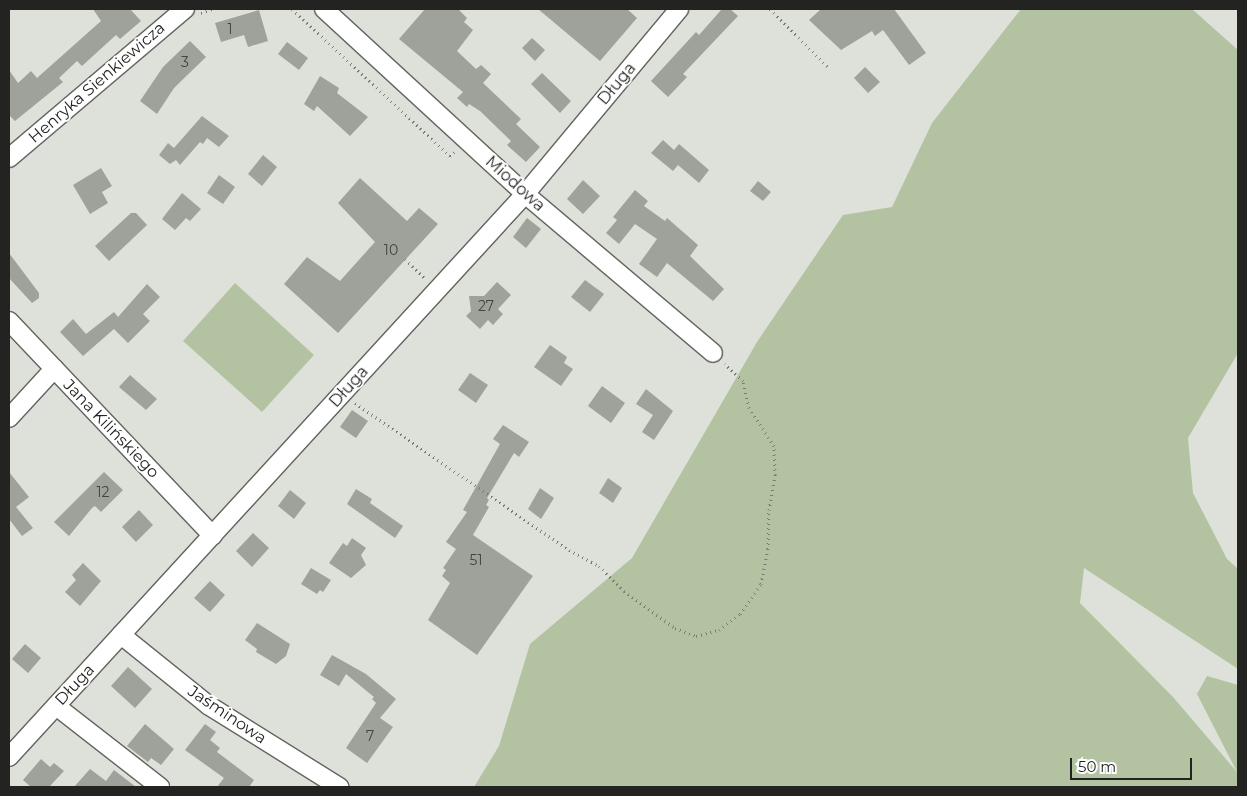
<!DOCTYPE html>
<meta charset="utf-8">
<style>
body{margin:0}
#map{position:relative;width:1247px;height:796px;overflow:hidden;background:#dde1d9;font-family:Montserrat,sans-serif}
div>[style]{position:absolute}
.green>*{inset:0;background:#b3c3a1}
.building>*{inset:0;background:#9ea29a}
.path>*{height:3px;margin-top:-1.5px;transform-origin:0;background:repeating-linear-gradient(90deg,#787a75 0 1px,transparent 0 5px)}
.roads{filter:drop-shadow(1px 0 #62655f) drop-shadow(-1px 0 #62655f) drop-shadow(0 1px #62655f) drop-shadow(0 -1px #62655f)}
.street>*{height:18px;margin:-9px;padding:0 9px;transform-origin:9px;border-radius:9px;background:#fff}
span{translate:-50% -50%;white-space:nowrap;text-align:center;line-height:1.15;-webkit-text-stroke:4px #fff;paint-order:stroke}
.number-label{font-size:14px;color:#42443f}
.number-label span{-webkit-text-stroke-width:0}
.street-label{font-size:16px;color:#232421}
.frame{position:absolute;inset:0;border:10px solid #232421;pointer-events:none}
.scale{position:absolute;left:1070px;top:758px;width:122px;height:22px;box-sizing:border-box;border:2px solid #232421;border-top:0;padding-left:6px;font-size:15px;line-height:18px;white-space:nowrap;color:#232421;-webkit-text-stroke:4px #fff;paint-order:stroke}
</style>
<div id="map">
<div class="green">
<i style="clip-path:polygon(1021px 9px,1192px 9px,1238px 50px,1238px 353px,1188px 438px,1193px 493px,1227px 559px,1238px 569px,1238px 669px,1084px 568px,1080px 603px,1173px 697px,1237px 772px,1197px 694px,1207px 676px,1238px 685px,1238px 787px,474px 787px,499px 746px,530px 644px,632px 558px,757px 342px,843px 215px,892px 207px,932px 123px)"></i>
<i style="clip-path:polygon(235px 283px,314px 355px,262px 412px,183px 341px)"></i>
</div>
<div class="building">
<i style="clip-path:polygon(93px 9px,130px 9px,141px 21px,120px 39px,116px 35px,82px 66px,77px 61px,59px 78px,63px 82px,15px 121px,9px 115px,9px 70px,18px 83px,31px 71px,37px 78px,101px 21px)"></i>
<i style="clip-path:polygon(425px 9px,458px 9px,467px 18px,464px 22px,473px 30px,457px 51px,476px 69px,481px 65px,491px 74px,483px 83px,521px 119px,516px 124px,540px 147px,526px 162px,507px 145px,511px 141px,480px 111px,469px 104px,467px 107px,457px 98px,463px 92px,399px 39px)"></i>
<i style="clip-path:polygon(538px 9px,627px 9px,637px 18px,600px 61px)"></i>
<i style="clip-path:polygon(722px 9px,730px 9px,738px 16px,683px 74px,687px 77px,668px 97px,651px 81px,696px 32px,699px 35px)"></i>
<i style="clip-path:polygon(821px 9px,894px 9px,926px 53px,909px 65px,883px 30px,875px 36px,872px 31px,841px 50px,809px 20px)"></i>
<i style="clip-path:polygon(259px 10px,268px 41px,248px 47px,244px 35px,221px 42px,215px 23px)"></i>
<i style="clip-path:polygon(532px 38px,545px 50px,535px 61px,522px 48px)"></i>
<i style="clip-path:polygon(190px 41px,206px 57px,174px 88px,157px 114px,140px 101px,163px 67px)"></i>
<i style="clip-path:polygon(287px 42px,308px 58px,299px 70px,278px 54px)"></i>
<i style="clip-path:polygon(865px 67px,880px 82px,868px 93px,854px 78px)"></i>
<i style="clip-path:polygon(542px 73px,571px 101px,560px 113px,531px 84px)"></i>
<i style="clip-path:polygon(320px 76px,339px 88px,337px 93px,368px 117px,350px 136px,317px 106px,314px 111px,304px 104px)"></i>
<i style="clip-path:polygon(202px 116px,229px 136px,219px 147px,207px 138px,203px 144px,200px 142px,180px 165px,176px 160px,170px 164px,159px 155px,168px 143px,174px 148px)"></i>
<i style="clip-path:polygon(663px 140px,674px 150px,679px 144px,709px 170px,699px 183px,678px 165px,673px 171px,651px 153px)"></i>
<i style="clip-path:polygon(263px 155px,277px 167px,262px 186px,248px 174px)"></i>
<i style="clip-path:polygon(101px 168px,112px 186px,102px 192px,108px 203px,90px 214px,73px 185px)"></i>
<i style="clip-path:polygon(219px 175px,235px 187px,223px 204px,207px 193px)"></i>
<i style="clip-path:polygon(360px 178px,407px 221px,419px 208px,438px 224px,338px 333px,284px 284px,307px 257px,340px 281px,375px 242px,338px 203px)"></i>
<i style="clip-path:polygon(583px 180px,600px 196px,583px 214px,567px 199px)"></i>
<i style="clip-path:polygon(758px 181px,771px 192px,763px 201px,750px 191px)"></i>
<i style="clip-path:polygon(635px 190px,648px 201px,644px 206px,665px 221px,667px 218px,698px 245px,690px 256px,724px 289px,713px 301px,667px 263px,657px 277px,639px 264px,657px 239px,635px 224px,619px 244px,606px 233px,617px 220px,613px 217px)"></i>
<i style="clip-path:polygon(182px 193px,201px 209px,190px 221px,186px 218px,175px 230px,162px 219px)"></i>
<i style="clip-path:polygon(131px 213px,136px 213px,147px 225px,109px 261px,95px 246px)"></i>
<i style="clip-path:polygon(527px 218px,541px 229px,526px 248px,513px 237px)"></i>
<i style="clip-path:polygon(9px 253px,39px 293px,39px 298px,32px 303px,9px 278px)"></i>
<i style="clip-path:polygon(585px 280px,604px 294px,590px 312px,571px 297px)"></i>
<i style="clip-path:polygon(497px 282px,511px 295px,498px 309px,503px 314px,493px 325px,488px 320px,480px 329px,466px 316px,471px 311px,469px 296px,484px 296px)"></i>
<i style="clip-path:polygon(147px 284px,160px 297px,143px 314px,150px 321px,128px 343px,114px 329px,83px 356px,60px 332px,73px 319px,86px 334px,114px 312px,118px 317px)"></i>
<i style="clip-path:polygon(550px 345px,567px 357px,564px 363px,573px 369px,561px 386px,534px 367px)"></i>
<i style="clip-path:polygon(470px 373px,488px 385px,476px 403px,458px 390px)"></i>
<i style="clip-path:polygon(130px 375px,157px 399px,146px 410px,119px 387px)"></i>
<i style="clip-path:polygon(602px 386px,625px 403px,611px 423px,588px 406px)"></i>
<i style="clip-path:polygon(646px 389px,673px 411px,654px 440px,642px 432px,653px 415px,636px 404px)"></i>
<i style="clip-path:polygon(352px 410px,368px 421px,356px 438px,340px 427px)"></i>
<i style="clip-path:polygon(503px 425px,529px 442px,519px 457px,514px 453px,487px 498px,489px 500px,486px 505px,489px 507px,473px 535px,533px 576px,477px 655px,428px 620px,450px 583px,442px 576px,446px 570px,443px 568px,456px 549px,446px 542px,467px 512px,463px 510px,500px 444px,493px 439px)"></i>
<i style="clip-path:polygon(9px 472px,29px 497px,16px 507px,33px 528px,22px 536px,9px 519px)"></i>
<i style="clip-path:polygon(104px 472px,123px 490px,101px 512px,95px 506px,92px 508px,69px 536px,54px 522px)"></i>
<i style="clip-path:polygon(608px 478px,622px 488px,613px 503px,599px 493px)"></i>
<i style="clip-path:polygon(540px 488px,554px 498px,541px 519px,528px 509px)"></i>
<i style="clip-path:polygon(356px 489px,372px 499px,370px 503px,403px 526px,395px 538px,347px 504px)"></i>
<i style="clip-path:polygon(290px 490px,306px 503px,294px 519px,278px 506px)"></i>
<i style="clip-path:polygon(139px 510px,153px 525px,136px 542px,122px 527px)"></i>
<i style="clip-path:polygon(253px 533px,269px 548px,252px 567px,236px 551px)"></i>
<i style="clip-path:polygon(352px 538px,366px 548px,361px 555px,366px 565px,351px 578px,329px 563px,343px 543px,347px 546px)"></i>
<i style="clip-path:polygon(83px 563px,101px 581px,80px 606px,65px 592px,76px 580px,72px 575px)"></i>
<i style="clip-path:polygon(311px 568px,331px 580px,323px 592px,320px 590px,317px 594px,301px 584px)"></i>
<i style="clip-path:polygon(210px 581px,225px 595px,210px 612px,194px 598px)"></i>
<i style="clip-path:polygon(257px 623px,290px 644px,286px 656px,276px 664px,256px 652px,257px 649px,245px 640px)"></i>
<i style="clip-path:polygon(25px 644px,41px 658px,28px 673px,12px 659px)"></i>
<i style="clip-path:polygon(332px 655px,366px 674px,396px 699px,380px 718px,393px 727px,367px 763px,346px 748px,376px 703px,372px 699px,374px 697px,346px 674px,339px 686px,320px 675px)"></i>
<i style="clip-path:polygon(128px 667px,152px 689px,135px 708px,111px 686px)"></i>
<i style="clip-path:polygon(145px 724px,174px 749px,161px 765px,151px 758px,148px 762px,127px 746px)"></i>
<i style="clip-path:polygon(205px 724px,216px 732px,210px 740px,220px 748px,217px 752px,254px 780px,249px 787px,217px 787px,224px 778px,185px 750px)"></i>
<i style="clip-path:polygon(41px 759px,50px 767px,54px 763px,64px 771px,49px 787px,31px 787px,23px 780px)"></i>
<i style="clip-path:polygon(90px 769px,106px 781px,114px 770px,136px 787px,74px 787px)"></i>
</div>
<div class="path">
<i style="left:292px;top:9px;width:216px;rotate:42.9deg"></i>
<i style="left:450px;top:156px;width:8px;rotate:-45deg"></i>
<i style="left:770px;top:9px;width:81px;rotate:45deg"></i>
<i style="left:201px;top:13px;width:12px;rotate:-20deg"></i>
<i style="left:405px;top:259px;width:29px;rotate:44deg"></i>
<i style="left:355px;top:403px;width:260px;rotate:34.5deg"></i>
<i style="left:569px;top:550px;width:34px;rotate:28deg"></i>
<i style="left:599px;top:566px;width:35px;rotate:45deg"></i>
<i style="left:624px;top:591px;width:63px;rotate:36deg"></i>
<i style="left:675px;top:628px;width:22px;rotate:21deg"></i>
<i style="left:696px;top:636px;width:24px;rotate:-15deg"></i>
<i style="left:719px;top:630px;width:26px;rotate:-37deg"></i>
<i style="left:740px;top:614px;width:37px;rotate:-55deg"></i>
<i style="left:761px;top:584px;width:36px;rotate:-79deg"></i>
<i style="left:768px;top:549px;width:39px;rotate:-89deg"></i>
<i style="left:769px;top:510px;width:36px;rotate:-80deg"></i>
<i style="left:775px;top:475px;width:29px;rotate:-92deg"></i>
<i style="left:774px;top:446px;width:45px;rotate:-123.3deg"></i>
<i style="left:749px;top:408px;width:28px;rotate:-103deg"></i>
<i style="left:743px;top:381px;width:25px;rotate:-137deg"></i>
</div>
<div class="roads">
<div class="street">
<i style="left:324px;top:9px;width:273px;rotate:42.6deg"></i>
<i style="left:525px;top:194px;width:246px;rotate:40.2deg"></i>
<i style="left:9px;top:158px;width:231px;rotate:-40.3deg"></i>
<i style="left:9px;top:321px;width:296px;rotate:46.5deg"></i>
<i style="left:9px;top:418px;width:67px;rotate:-47.4deg"></i>
<i style="left:121px;top:635px;width:112px;rotate:38.8deg"></i>
<i style="left:208px;top:705px;width:155px;rotate:32deg"></i>
<i style="left:56px;top:706px;width:132px;rotate:37.9deg"></i>
<i style="left:9px;top:757px;width:764px;rotate:-47.49deg"></i>
<i style="left:525px;top:194px;width:241px;rotate:-50.2deg"></i>
</div>
</div>
<div class="number-label">
<span style="left:230px;top:29px">1</span>
<span style="left:185px;top:62px">3</span>
<span style="left:391px;top:250px">10</span>
<span style="left:486px;top:306px">27</span>
<span style="left:103px;top:492px">12</span>
<span style="left:476px;top:560px">51</span>
<span style="left:370px;top:736px">7</span>
</div>
<div class="street-label">
<span style="left:97px;top:83px;rotate:-41deg">Henryka Sienkiewicza</span>
<span style="left:617px;top:84px;rotate:-50deg">Długa</span>
<span style="left:515px;top:184px;rotate:42deg">Miodowa</span>
<span style="left:349px;top:387px;rotate:-48deg">Długa</span>
<span style="left:111px;top:429px;rotate:46deg">Jana Kilińskiego</span>
<span style="left:75px;top:685px;rotate:-47deg">Długa</span>
<span style="left:227px;top:715px;rotate:34deg">Jaśminowa</span>
</div>
<div class="frame"></div>
<div class="scale">50 m</div>
</div>
